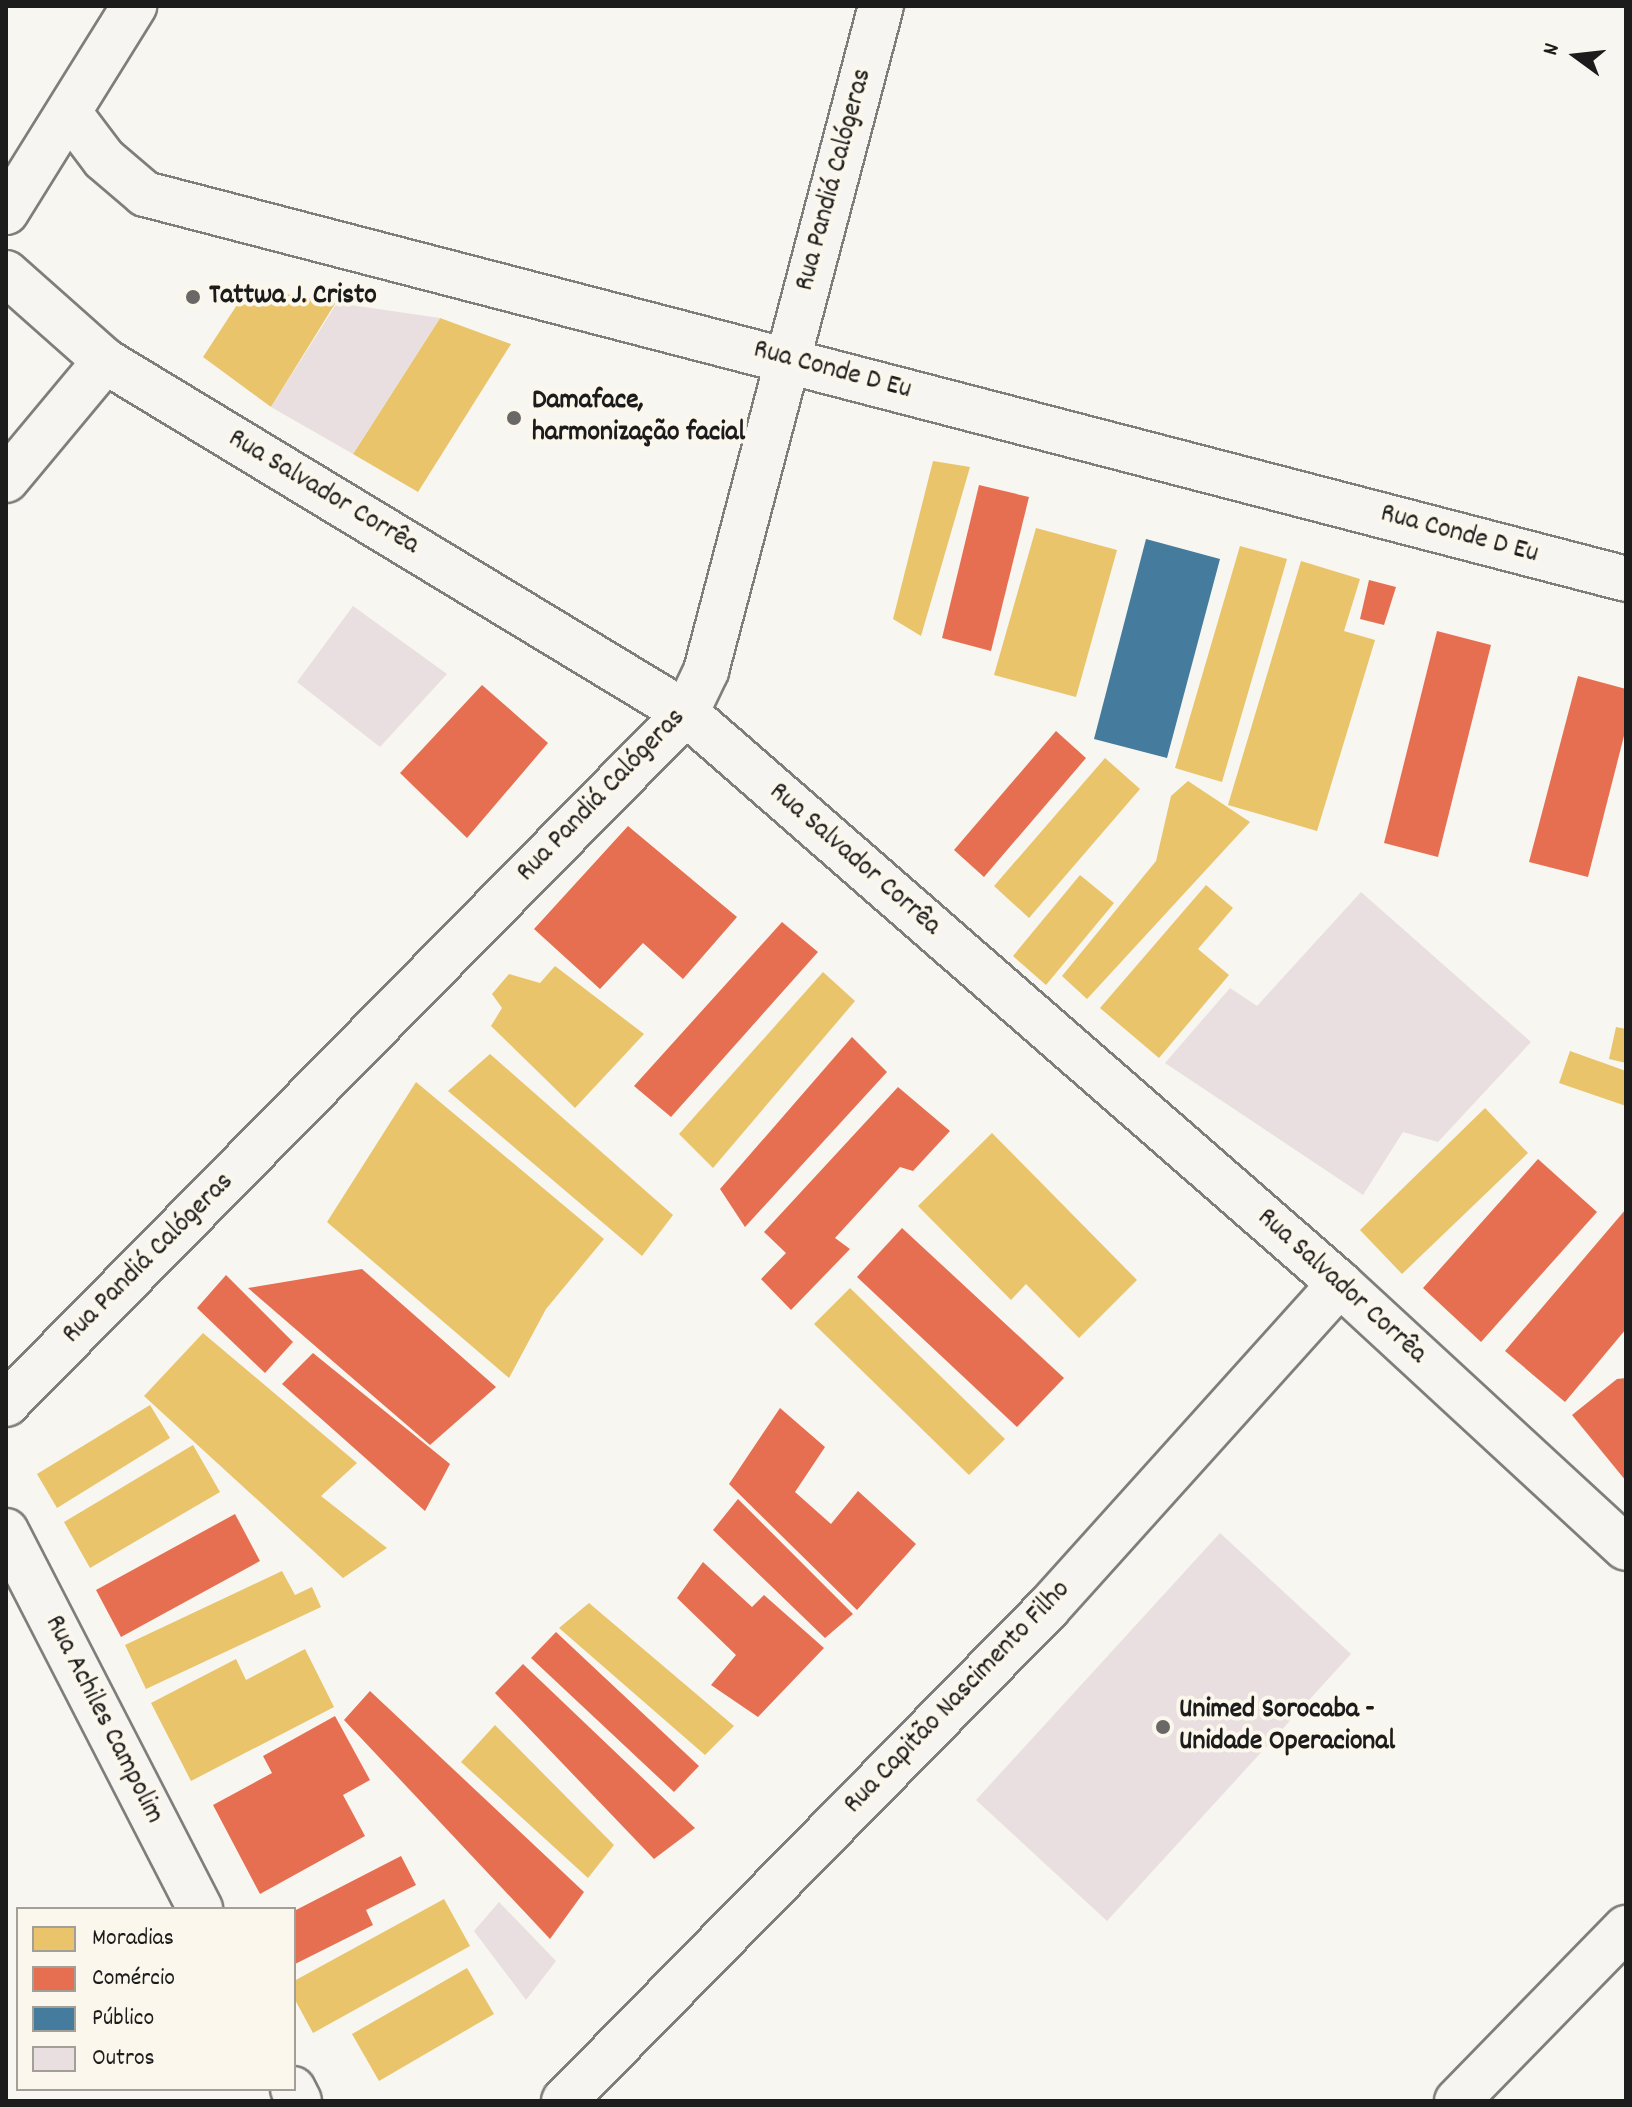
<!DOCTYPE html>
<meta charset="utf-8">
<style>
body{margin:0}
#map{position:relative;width:1632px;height:2107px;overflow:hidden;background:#f8f6f0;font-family:Dekko,sans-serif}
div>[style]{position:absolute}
.homes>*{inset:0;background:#e9c46a}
.shops>*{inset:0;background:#e76f51}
.public>*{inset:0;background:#457b9d}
.building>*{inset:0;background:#e9dee0}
.roads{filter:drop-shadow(2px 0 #7f7e7b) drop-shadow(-2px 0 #7f7e7b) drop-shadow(0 2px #7f7e7b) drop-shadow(0 -2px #7f7e7b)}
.minor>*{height:44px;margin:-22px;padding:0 22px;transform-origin:22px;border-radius:22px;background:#f6f5f1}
.major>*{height:44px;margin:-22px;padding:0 22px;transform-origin:22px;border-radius:22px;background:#f6f5f1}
.dots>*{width:22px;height:22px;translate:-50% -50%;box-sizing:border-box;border:4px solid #fbf7ec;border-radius:50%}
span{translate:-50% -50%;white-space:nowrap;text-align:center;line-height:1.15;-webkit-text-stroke:8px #fbf7ec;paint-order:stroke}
.street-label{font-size:28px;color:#1c1c1c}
.poi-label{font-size:28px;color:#1c1c1c;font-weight:700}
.left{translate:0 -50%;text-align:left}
.frame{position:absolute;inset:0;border:8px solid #1c1c1c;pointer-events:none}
.legend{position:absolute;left:16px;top:1907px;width:280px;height:184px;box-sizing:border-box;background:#fbf7ec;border:2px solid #a29f99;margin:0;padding:10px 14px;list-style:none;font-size:24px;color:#1c1c1c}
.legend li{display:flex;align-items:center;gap:16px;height:40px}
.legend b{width:40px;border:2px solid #a29f99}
.north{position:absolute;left:1536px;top:16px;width:80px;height:80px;-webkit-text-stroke:6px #fbf7ec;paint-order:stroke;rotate:285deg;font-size:22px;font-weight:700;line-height:32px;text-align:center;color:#1c1c1c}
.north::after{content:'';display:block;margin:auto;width:28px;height:36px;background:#1c1c1c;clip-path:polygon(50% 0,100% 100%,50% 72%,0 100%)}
</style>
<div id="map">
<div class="homes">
<i style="clip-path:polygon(248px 288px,336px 302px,271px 407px,203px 357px)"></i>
<i style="clip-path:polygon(440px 318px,511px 344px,418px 492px,353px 454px)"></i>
<i style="clip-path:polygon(933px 461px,970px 467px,921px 636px,893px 619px)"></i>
<i style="clip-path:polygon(1036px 528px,1117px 550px,1076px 697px,994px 675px)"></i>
<i style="clip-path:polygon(1240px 546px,1287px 559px,1222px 782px,1175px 768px)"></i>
<i style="clip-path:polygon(1301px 561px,1360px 579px,1344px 631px,1375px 640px,1317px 831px,1228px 805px)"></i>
<i style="clip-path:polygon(1105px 758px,1140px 789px,1029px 918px,994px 886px)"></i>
<i style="clip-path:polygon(1188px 781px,1250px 822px,1087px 999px,1062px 976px,1156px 861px,1171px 796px)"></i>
<i style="clip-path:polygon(1080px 875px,1114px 903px,1046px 985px,1013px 956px)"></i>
<i style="clip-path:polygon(1206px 885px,1233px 908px,1198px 949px,1229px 975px,1159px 1058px,1100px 1008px)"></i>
<i style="clip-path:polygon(555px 966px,644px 1034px,575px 1108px,491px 1026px,502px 1008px,492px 994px,509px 974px,540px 983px)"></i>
<i style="clip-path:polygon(823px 972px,855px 1001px,713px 1168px,679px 1134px)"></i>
<i style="clip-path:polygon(1616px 1027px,1626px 1029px,1626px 1063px,1609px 1059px)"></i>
<i style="clip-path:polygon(1570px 1051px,1626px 1071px,1626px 1106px,1559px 1083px)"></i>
<i style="clip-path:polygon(490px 1054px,673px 1215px,642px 1256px,448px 1091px)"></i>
<i style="clip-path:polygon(416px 1082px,604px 1239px,546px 1309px,509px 1378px,327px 1222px)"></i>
<i style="clip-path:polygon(1485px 1108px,1528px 1153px,1402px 1274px,1360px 1230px)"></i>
<i style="clip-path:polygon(992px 1133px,1137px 1280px,1079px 1338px,1026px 1284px,1011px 1300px,918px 1206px)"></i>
<i style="clip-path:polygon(850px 1288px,1005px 1439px,969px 1475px,814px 1324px)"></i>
<i style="clip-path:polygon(203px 1333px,357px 1463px,321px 1496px,387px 1548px,343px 1578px,144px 1396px)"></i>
<i style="clip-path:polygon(150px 1405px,170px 1438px,57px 1508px,37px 1474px)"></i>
<i style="clip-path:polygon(193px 1445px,220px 1492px,90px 1568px,64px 1522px)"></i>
<i style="clip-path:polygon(282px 1571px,295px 1595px,312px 1587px,321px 1607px,146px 1689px,125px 1645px)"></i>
<i style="clip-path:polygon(589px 1603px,734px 1726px,705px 1755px,559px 1628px)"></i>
<i style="clip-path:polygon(305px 1649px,334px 1707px,191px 1781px,151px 1703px,236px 1659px,246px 1680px)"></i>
<i style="clip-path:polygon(495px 1725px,614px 1845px,588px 1878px,461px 1762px)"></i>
<i style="clip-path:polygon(444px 1899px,470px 1946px,313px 2033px,294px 1998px,294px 1981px)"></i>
<i style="clip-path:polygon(467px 1968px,494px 2014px,379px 2081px,352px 2034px)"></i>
</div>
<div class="shops">
<i style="clip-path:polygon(979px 485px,1029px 497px,991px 651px,942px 638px)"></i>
<i style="clip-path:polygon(1369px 580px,1396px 587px,1384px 625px,1360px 619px)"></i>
<i style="clip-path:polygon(1437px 631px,1491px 645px,1438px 857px,1384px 843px)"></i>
<i style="clip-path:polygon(1578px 676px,1626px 689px,1626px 728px,1588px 877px,1529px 862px)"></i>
<i style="clip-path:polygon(482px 685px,548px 743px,467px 838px,400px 773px)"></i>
<i style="clip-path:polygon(1056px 731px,1086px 758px,984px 877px,954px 850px)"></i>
<i style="clip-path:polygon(628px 826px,737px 917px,683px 979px,643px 943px,600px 989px,534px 929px)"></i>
<i style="clip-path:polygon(782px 922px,818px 952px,671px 1117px,634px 1086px)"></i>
<i style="clip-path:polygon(852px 1037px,887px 1072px,745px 1227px,720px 1189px)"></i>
<i style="clip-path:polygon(898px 1087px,950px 1131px,913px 1171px,900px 1167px,835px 1238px,850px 1249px,791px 1310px,761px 1279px,786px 1253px,764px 1232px)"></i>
<i style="clip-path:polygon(1538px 1159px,1597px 1212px,1481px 1342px,1423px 1288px)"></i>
<i style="clip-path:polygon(1626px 1209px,1626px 1329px,1565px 1402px,1505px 1351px)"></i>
<i style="clip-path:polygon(902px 1228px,1064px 1378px,1017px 1427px,857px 1277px)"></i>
<i style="clip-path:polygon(362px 1269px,496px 1387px,430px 1445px,248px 1288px)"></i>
<i style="clip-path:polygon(226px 1275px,293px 1342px,265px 1373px,197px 1308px)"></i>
<i style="clip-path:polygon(313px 1353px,450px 1464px,425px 1511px,282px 1384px)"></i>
<i style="clip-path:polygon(1626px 1378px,1626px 1481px,1572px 1415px,1617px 1379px)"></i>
<i style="clip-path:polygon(780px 1408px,825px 1447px,795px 1492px,831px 1524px,858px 1491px,916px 1544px,857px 1610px,729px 1484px)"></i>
<i style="clip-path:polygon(738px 1499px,853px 1614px,825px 1638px,713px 1530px)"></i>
<i style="clip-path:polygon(235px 1514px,260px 1561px,121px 1637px,96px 1590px)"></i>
<i style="clip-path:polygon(703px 1562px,752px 1607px,764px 1595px,824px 1648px,758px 1717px,711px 1685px,736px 1655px,677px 1598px)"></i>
<i style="clip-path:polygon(556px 1632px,699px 1766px,674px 1792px,531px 1658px)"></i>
<i style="clip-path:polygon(523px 1664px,695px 1828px,654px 1859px,495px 1693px)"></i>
<i style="clip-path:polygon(370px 1691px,584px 1892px,550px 1939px,344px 1720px)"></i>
<i style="clip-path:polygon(335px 1716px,370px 1780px,343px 1795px,365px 1836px,260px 1894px,213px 1805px,272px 1773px,263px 1756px)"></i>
<i style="clip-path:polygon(401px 1856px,416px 1885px,366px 1910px,373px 1925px,295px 1964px,294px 1911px)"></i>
</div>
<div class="public">
<i style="clip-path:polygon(1146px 539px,1220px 559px,1167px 758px,1094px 739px)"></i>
</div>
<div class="building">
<i style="clip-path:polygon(337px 303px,440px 318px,353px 454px,271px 407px)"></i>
<i style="clip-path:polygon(353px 606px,447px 674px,380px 747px,297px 682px)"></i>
<i style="clip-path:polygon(1361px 892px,1531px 1042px,1438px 1142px,1403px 1132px,1363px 1195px,1165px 1063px,1230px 988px,1257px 1006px)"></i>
<i style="clip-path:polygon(1220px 1533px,1351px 1654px,1107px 1921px,976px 1800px)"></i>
<i style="clip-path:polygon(499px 1902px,556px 1961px,526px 2000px,474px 1931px)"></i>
</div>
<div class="roads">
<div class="minor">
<i style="left:70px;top:114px;width:56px;rotate:52.9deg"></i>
<i style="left:104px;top:159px;width:54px;rotate:40.5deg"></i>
<i style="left:145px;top:194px;width:1530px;rotate:14.57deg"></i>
<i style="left:6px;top:273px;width:132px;rotate:41.6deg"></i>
<i style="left:105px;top:361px;width:679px;rotate:31.21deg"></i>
<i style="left:686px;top:713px;width:868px;rotate:41.12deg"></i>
<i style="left:1340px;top:1284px;width:389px;rotate:42.7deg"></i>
<i style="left:6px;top:1404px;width:969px;rotate:-45.46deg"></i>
<i style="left:686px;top:713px;width:47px;rotate:-64.5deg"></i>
<i style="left:706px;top:671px;width:688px;rotate:-75.26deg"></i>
<i style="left:6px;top:1531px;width:425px;rotate:62.8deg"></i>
<i style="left:293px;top:2089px;width:13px;rotate:63deg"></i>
<i style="left:564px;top:2101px;width:691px;rotate:-45.53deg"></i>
<i style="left:1048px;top:1608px;width:436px;rotate:-48deg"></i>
<i style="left:1457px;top:2101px;width:242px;rotate:-45.7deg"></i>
</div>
<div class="major">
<i style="left:6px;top:212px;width:243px;rotate:-58.1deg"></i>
<i style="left:6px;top:480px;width:155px;rotate:-50.2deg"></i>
</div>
</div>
<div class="dots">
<i style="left:193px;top:297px;background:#696866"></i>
<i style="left:514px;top:418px;background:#696866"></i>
<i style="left:1163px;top:1727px;background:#696866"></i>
</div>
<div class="street-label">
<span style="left:835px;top:180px;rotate:-75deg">Rua Pandiá Calógeras</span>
<span style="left:832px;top:371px;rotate:15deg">Rua Conde D Eu</span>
<span style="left:323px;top:493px;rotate:31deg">Rua Salvador Corrêa</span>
<span style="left:1459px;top:535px;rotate:15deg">Rua Conde D Eu</span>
<span style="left:602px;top:796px;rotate:-46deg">Rua Pandiá Calógeras</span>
<span style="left:854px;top:860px;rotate:41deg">Rua Salvador Corrêa</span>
<span style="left:149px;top:1259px;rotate:-45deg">Rua Pandiá Calógeras</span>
<span style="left:1341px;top:1287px;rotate:42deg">Rua Salvador Corrêa</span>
<span style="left:958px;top:1698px;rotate:-46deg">Rua Capitão Nascimento Filho</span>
<span style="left:103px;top:1720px;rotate:63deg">Rua Achiles Campolim</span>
</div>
<div class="poi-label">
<span class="left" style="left:209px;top:297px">Tattwa J. Cristo</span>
<span class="left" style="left:532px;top:418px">Damaface,<br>harmonização facial</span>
<span class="left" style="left:1179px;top:1727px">Unimed Sorocaba -<br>Unidade Operacional</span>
</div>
<div class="frame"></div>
<ul class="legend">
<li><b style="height:22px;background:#e9c46a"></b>Moradias</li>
<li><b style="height:22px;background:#e76f51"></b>Comércio</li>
<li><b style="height:22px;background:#457b9d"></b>Público</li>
<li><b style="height:22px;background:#e9dee0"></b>Outros</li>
</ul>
<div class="north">N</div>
</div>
